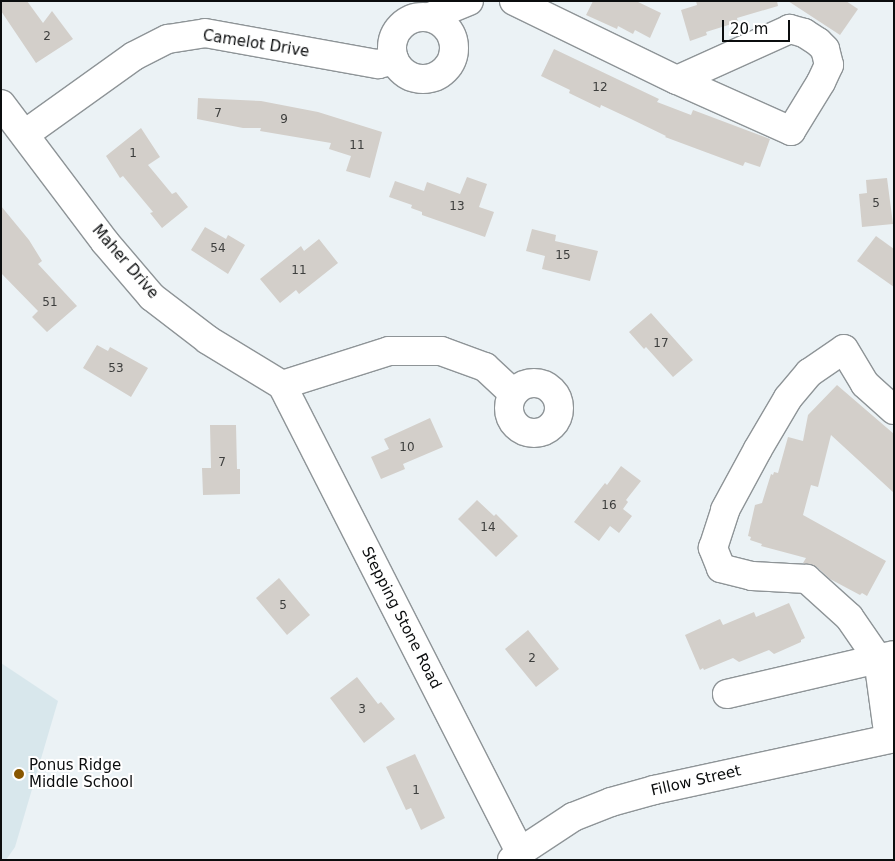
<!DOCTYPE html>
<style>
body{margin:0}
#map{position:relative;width:895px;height:861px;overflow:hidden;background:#ebf2f5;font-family:"DejaVu Sans",sans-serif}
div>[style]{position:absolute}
.built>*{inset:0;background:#d8e7ec}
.building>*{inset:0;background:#d3cfca}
.roads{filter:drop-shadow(1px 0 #8e9497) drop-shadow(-1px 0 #8e9497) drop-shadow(0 1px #8e9497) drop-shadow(0 -1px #8e9497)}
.minor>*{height:28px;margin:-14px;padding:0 14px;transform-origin:14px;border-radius:14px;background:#fff}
.minor>.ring{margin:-14px;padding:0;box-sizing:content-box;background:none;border:28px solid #fff;border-radius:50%}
.dots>*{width:14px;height:14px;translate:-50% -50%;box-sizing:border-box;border:2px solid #fff;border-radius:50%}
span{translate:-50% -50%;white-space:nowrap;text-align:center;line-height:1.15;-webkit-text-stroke:4px #fff;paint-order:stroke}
.number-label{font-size:12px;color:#3d3e3d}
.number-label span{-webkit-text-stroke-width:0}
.street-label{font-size:15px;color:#0b0d0e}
.poi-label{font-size:15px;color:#0b0d0e}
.left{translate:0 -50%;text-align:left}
.frame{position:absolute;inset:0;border:2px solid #0b0d0e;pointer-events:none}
.scale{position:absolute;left:722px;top:20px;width:68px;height:22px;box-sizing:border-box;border:2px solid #0b0d0e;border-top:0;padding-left:6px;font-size:15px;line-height:18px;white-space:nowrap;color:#0b0d0e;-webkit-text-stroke:4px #fff;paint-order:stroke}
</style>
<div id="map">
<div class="built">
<i style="clip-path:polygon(1px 663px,58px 701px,15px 847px,6px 860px,1px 860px)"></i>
</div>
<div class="building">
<i style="clip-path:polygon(1px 1px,27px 1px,43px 23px,52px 11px,73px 39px,36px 63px,1px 11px)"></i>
<i style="clip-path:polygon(593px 1px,636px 1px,661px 13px,650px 38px,635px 30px,633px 34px,618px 26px,617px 29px,586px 15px)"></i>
<i style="clip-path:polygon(696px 1px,777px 1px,778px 6px,737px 18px,738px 22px,706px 32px,707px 35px,690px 41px,681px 10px,697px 5px)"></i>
<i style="clip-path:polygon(788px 1px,846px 1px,858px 9px,840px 35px)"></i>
<i style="clip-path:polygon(554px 49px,659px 99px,657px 102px,691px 115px,693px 110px,770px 139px,760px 167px,745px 162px,743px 166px,665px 137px,666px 136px,631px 119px,601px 105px,600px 108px,569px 93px,570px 90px,541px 76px)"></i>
<i style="clip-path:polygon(198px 98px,261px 101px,318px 112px,382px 132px,370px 178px,346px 171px,351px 156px,329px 149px,331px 143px,260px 131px,261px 128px,243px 128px,197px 119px)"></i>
<i style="clip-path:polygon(141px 128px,160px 157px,148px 165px,172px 194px,176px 192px,188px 207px,162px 228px,150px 213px,153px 212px,123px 176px,120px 178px,106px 156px)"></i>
<i style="clip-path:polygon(467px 177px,487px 184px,479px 207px,494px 212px,485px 237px,422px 215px,422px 212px,411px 208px,412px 205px,389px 197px,395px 181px,424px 191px,427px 182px,460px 194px)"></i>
<i style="clip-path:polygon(887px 178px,893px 224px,862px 227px,859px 194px,867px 193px,866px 180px)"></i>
<i style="clip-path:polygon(1px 206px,29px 240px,42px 261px,38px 264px,77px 306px,47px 332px,32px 317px,38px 311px,1px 273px)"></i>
<i style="clip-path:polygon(205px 227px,226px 239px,228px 235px,245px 245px,228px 274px,191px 250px)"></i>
<i style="clip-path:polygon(532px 229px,556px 235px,555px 241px,598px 251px,590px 281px,542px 269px,545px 256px,526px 251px)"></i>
<i style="clip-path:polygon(876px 236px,894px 249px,894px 287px,857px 261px)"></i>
<i style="clip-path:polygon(319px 239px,338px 263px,299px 294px,296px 290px,280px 303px,260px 279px,301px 246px,304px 251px)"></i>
<i style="clip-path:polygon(651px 313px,693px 360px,673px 377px,646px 347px,644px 349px,629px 332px)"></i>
<i style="clip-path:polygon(97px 345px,108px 351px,110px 347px,148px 368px,131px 397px,83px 368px)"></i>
<i style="clip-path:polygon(837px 385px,894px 434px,894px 493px,831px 435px,818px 487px,811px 485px,803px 515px,886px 561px,867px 596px,862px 593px,860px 595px,830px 579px,817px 567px,803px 563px,806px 558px,761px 546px,762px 544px,750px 540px,751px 537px,748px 536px,755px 505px,762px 503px,771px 474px,773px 475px,774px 472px,778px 473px,788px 437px,803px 441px,808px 415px)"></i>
<i style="clip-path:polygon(430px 418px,443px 447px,403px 464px,405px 469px,381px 479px,371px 457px,389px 449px,384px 439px)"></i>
<i style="clip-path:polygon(210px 425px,236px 425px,237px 469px,240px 469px,240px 494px,203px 495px,202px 468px,211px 468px)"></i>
<i style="clip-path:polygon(621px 466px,641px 481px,626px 500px,628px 502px,623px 509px,632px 516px,619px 533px,610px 526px,599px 541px,574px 522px,605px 483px,607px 485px)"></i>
<i style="clip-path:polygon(477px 500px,494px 516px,496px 514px,518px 536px,496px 557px,458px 519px)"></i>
<i style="clip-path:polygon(279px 578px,310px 615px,287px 635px,256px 598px)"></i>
<i style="clip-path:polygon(789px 603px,805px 638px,801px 640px,801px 642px,774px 654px,769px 650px,739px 662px,733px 658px,704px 670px,703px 668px,700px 670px,685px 635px,720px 619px,723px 625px,754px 612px,756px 617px)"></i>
<i style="clip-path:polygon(528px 630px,559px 669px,536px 687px,505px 649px)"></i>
<i style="clip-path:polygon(357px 677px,378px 704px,381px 702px,395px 719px,364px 743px,330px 698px)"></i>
<i style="clip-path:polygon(415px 754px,445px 818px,421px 830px,411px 808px,406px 810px,386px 767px)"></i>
</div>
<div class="roads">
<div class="minor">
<i style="left:514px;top:1px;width:181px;rotate:25.9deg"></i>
<i style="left:677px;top:80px;width:125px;rotate:24.1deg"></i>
<i style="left:791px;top:131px;width:57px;rotate:-58.5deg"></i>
<i style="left:821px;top:82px;width:19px;rotate:-65deg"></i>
<i style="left:829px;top:65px;width:16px;rotate:-104deg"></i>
<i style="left:825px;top:49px;width:10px;rotate:-135deg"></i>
<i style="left:818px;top:42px;width:17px;rotate:-147deg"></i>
<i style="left:804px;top:33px;width:15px;rotate:-164deg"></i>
<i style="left:790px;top:29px;width:124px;rotate:155.7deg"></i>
<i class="ring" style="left:392px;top:17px;width:34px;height:34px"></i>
<i style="left:430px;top:17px;width:42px;rotate:-22.3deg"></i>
<i style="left:1px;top:104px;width:173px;rotate:53deg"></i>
<i style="left:105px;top:242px;width:72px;rotate:49.5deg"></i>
<i style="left:152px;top:297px;width:71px;rotate:37.5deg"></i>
<i style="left:208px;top:340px;width:87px;rotate:31.3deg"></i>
<i style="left:25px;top:134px;width:134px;rotate:-35.6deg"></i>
<i style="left:134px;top:56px;width:38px;rotate:-27deg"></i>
<i style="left:168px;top:39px;width:37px;rotate:-9deg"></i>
<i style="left:205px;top:33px;width:176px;rotate:10.2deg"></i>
<i style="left:378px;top:64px;width:17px;rotate:-13deg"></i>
<i class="ring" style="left:509px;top:383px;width:22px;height:22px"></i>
<i style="left:282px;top:385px;width:524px;rotate:62.99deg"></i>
<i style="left:282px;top:385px;width:112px;rotate:-17.6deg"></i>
<i style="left:389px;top:351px;width:52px"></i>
<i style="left:441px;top:351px;width:47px;rotate:20deg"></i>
<i style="left:485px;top:367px;width:38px;rotate:43deg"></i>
<i style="left:727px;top:694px;width:171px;rotate:-13.1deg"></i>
<i style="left:889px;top:739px;width:81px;rotate:-97.8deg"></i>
<i style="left:878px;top:659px;width:51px;rotate:-124.6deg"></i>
<i style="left:849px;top:617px;width:57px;rotate:-137.9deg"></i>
<i style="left:807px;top:579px;width:55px;rotate:-176.9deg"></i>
<i style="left:752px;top:576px;width:32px;rotate:-166deg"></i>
<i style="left:721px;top:568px;width:22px;rotate:-112deg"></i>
<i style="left:713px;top:548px;width:40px;rotate:-72deg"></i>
<i style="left:725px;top:510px;width:69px;rotate:-61.6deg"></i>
<i style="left:758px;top:449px;width:59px;rotate:-59.5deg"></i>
<i style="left:788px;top:398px;width:33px;rotate:-50deg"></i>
<i style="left:809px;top:373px;width:42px;rotate:-34.4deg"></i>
<i style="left:844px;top:349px;width:41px;rotate:59deg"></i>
<i style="left:865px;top:384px;width:39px;rotate:42deg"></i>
<i style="left:512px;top:860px;width:11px;rotate:-45deg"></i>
<i style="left:520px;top:852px;width:64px;rotate:-33.4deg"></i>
<i style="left:573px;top:817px;width:41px;rotate:-21.5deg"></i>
<i style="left:611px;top:802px;width:45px;rotate:-15.6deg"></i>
<i style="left:654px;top:790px;width:246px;rotate:-12.2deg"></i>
</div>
</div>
<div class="dots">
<i style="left:19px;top:774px;background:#885700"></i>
</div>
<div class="number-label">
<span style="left:47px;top:37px">2</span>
<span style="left:600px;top:88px">12</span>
<span style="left:218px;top:114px">7</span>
<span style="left:284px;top:120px">9</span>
<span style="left:357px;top:146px">11</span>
<span style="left:133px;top:154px">1</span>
<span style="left:876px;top:204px">5</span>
<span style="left:457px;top:207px">13</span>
<span style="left:218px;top:249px">54</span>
<span style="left:563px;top:256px">15</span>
<span style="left:299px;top:271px">11</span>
<span style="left:50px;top:303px">51</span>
<span style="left:661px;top:344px">17</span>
<span style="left:116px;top:369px">53</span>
<span style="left:407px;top:448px">10</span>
<span style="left:222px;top:463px">7</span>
<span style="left:609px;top:506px">16</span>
<span style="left:488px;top:528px">14</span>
<span style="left:283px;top:606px">5</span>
<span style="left:532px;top:659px">2</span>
<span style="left:362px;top:710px">3</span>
<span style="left:416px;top:791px">1</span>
</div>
<div class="street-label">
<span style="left:256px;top:44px;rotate:9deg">Camelot Drive</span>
<span style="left:125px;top:262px;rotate:49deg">Maher Drive</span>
<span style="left:401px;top:618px;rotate:63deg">Stepping Stone Road</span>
<span style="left:696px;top:781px;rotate:-13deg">Fillow Street</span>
</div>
<div class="poi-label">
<span class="left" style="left:29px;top:774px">Ponus Ridge<br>Middle School</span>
</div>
<div class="frame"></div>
<div class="scale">20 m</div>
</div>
